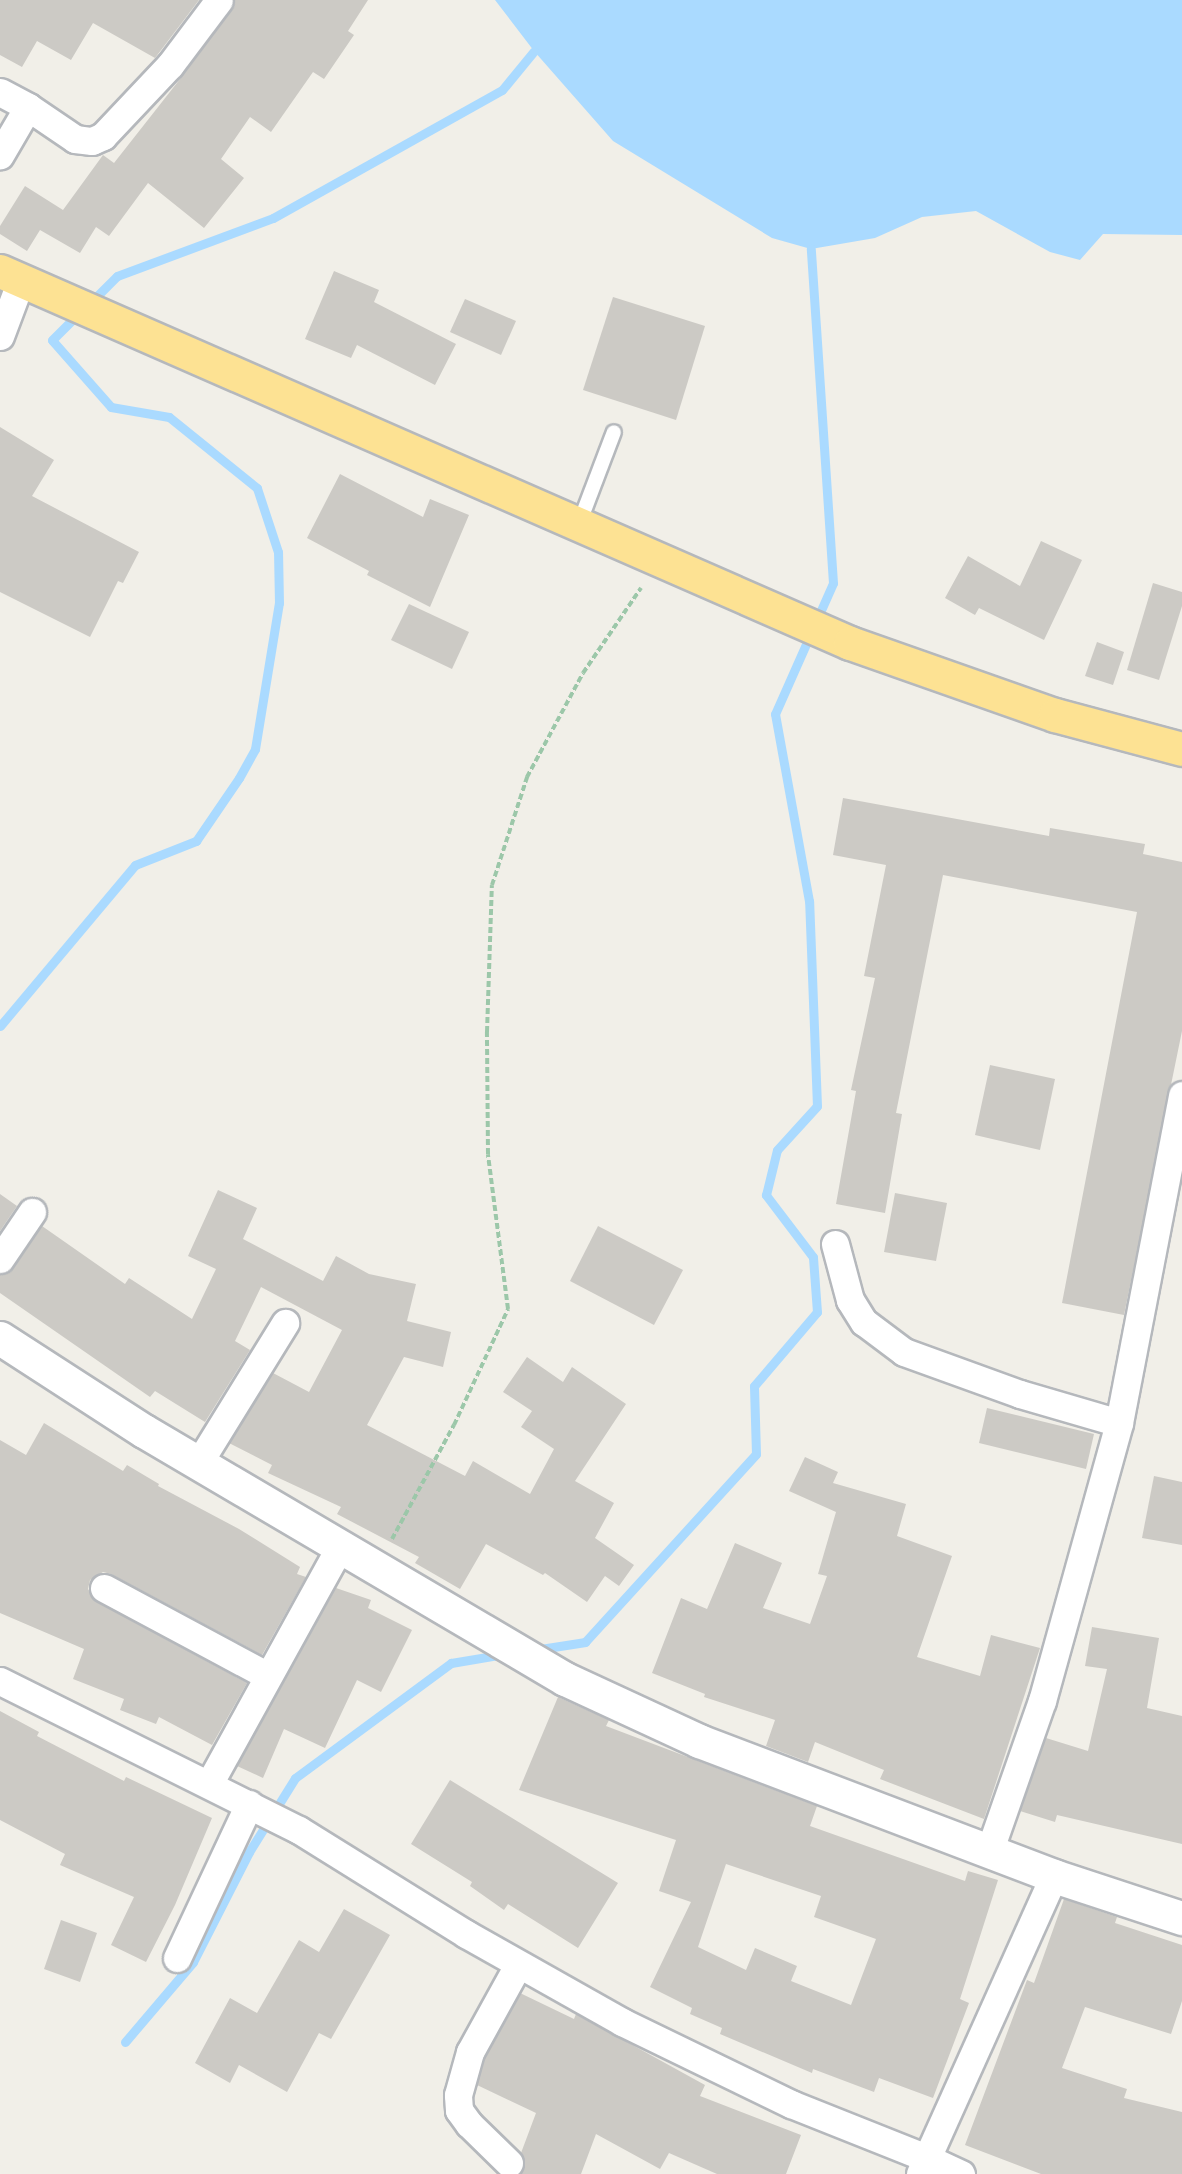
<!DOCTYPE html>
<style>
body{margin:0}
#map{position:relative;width:1182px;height:2174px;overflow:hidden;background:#f1efe8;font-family:"Sofia Sans Condensed",sans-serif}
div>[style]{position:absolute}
.water>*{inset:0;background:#aadaff}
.stream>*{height:9px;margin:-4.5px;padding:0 4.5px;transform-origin:4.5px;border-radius:4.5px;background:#aadaff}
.building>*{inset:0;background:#cccac5}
.path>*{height:4px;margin-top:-2px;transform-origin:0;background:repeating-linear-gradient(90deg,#9cc7a9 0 6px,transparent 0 9px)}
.roads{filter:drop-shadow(2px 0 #b5b8bc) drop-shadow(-2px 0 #b5b8bc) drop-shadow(0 2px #b5b8bc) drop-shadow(0 -2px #b5b8bc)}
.lane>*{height:14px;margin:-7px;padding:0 7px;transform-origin:7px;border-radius:7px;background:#fff}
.street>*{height:27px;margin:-13.5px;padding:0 13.5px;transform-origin:13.5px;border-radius:13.5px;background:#fff}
.secondary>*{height:33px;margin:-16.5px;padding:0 16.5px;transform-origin:16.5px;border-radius:16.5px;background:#fff}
.highway>*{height:33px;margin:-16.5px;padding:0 16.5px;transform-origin:16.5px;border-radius:16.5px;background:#fde293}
span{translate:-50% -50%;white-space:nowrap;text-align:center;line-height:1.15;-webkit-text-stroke:6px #fff;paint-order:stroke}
</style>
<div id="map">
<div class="water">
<i style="clip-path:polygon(495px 0,1182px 0,1182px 235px,1103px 234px,1080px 260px,1050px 252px,976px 211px,922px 217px,875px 238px,811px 249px,772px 238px,613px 141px,534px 51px)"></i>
</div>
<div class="stream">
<i style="left:90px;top:303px;width:38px;rotate:-45deg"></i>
<i style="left:117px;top:276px;width:166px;rotate:-20.4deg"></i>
<i style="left:273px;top:218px;width:262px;rotate:-29.2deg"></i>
<i style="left:502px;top:90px;width:50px;rotate:-50.6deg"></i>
<i style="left:0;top:1026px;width:210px;rotate:-50deg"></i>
<i style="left:135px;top:865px;width:66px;rotate:-21.5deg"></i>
<i style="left:196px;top:841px;width:76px;rotate:-55.7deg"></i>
<i style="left:239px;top:778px;width:33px;rotate:-61deg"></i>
<i style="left:255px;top:749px;width:148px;rotate:-80.7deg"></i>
<i style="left:279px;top:603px;width:51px;rotate:-91.1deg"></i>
<i style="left:278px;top:552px;width:67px;rotate:-108.2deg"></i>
<i style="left:257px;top:488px;width:113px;rotate:-141.1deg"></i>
<i style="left:169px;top:417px;width:59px;rotate:-170.2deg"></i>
<i style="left:111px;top:407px;width:89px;rotate:-131.4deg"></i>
<i style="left:52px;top:340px;width:40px;rotate:-45deg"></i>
<i style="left:534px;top:1650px;width:52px;rotate:-8.9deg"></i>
<i style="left:585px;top:1642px;width:254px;rotate:-47.7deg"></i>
<i style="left:756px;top:1454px;width:68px;rotate:-91.7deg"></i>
<i style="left:754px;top:1386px;width:97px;rotate:-49.6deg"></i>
<i style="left:817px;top:1312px;width:55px;rotate:-94.2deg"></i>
<i style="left:813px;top:1257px;width:78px;rotate:-127.2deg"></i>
<i style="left:766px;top:1195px;width:46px;rotate:-76.3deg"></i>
<i style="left:777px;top:1150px;width:59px;rotate:-47.7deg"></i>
<i style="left:817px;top:1106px;width:205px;rotate:-92.2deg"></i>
<i style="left:809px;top:901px;width:190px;rotate:-100.3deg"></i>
<i style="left:775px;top:714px;width:143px;rotate:-66.1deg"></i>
<i style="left:833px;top:583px;width:335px;rotate:-93.8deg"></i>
<i style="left:125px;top:2042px;width:105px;rotate:-49.6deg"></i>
<i style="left:193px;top:1962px;width:123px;rotate:-63deg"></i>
<i style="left:249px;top:1852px;width:87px;rotate:-58.1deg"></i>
<i style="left:295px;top:1778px;width:194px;rotate:-36.4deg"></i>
<i style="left:451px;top:1663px;width:55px;rotate:-9.5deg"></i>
</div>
<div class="building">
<i style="clip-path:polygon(0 0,199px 0,155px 58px,93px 23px,71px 60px,37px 41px,22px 67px,0 55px)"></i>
<i style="clip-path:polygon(234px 0,368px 0,348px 31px,354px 35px,324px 79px,313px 72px,271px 132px,250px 117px,221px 159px,244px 178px,204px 228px,148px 183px,109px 236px,96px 227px,80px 253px,40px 230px,27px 251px,0 234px,0 226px,25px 186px,63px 210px,103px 155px,114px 163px,184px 74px)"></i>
<i style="clip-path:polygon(334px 271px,379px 290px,374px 302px,456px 344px,435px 385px,357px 345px,351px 358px,305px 339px)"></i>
<i style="clip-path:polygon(613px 297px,705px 326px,676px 420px,583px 390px)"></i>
<i style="clip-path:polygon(465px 299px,516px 321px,501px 355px,450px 332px)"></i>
<i style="clip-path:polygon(0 427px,54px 460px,32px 496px,139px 552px,123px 583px,118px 581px,90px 637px,0 592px)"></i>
<i style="clip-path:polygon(340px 474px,423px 517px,430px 499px,469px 515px,430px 607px,367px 575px,369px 571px,307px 538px)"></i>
<i style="clip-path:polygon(1041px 541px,1082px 560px,1044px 640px,979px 608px,975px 615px,945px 598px,968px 556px,1020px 586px)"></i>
<i style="clip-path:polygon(1153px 583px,1182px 592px,1182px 606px,1159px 680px,1127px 670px)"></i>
<i style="clip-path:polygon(409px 604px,469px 632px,452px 669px,391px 640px)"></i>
<i style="clip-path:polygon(1097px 642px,1124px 652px,1113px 685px,1085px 676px)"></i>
<i style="clip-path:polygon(843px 798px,1049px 836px,1050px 828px,1145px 844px,1143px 854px,1182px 862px,1182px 1031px,1124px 1315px,1062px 1303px,1137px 912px,943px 875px,896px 1113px,902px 1114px,885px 1213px,836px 1204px,856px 1091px,851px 1090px,875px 978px,864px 976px,886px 865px,833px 855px)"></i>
<i style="clip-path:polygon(990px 1065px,1055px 1079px,1040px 1150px,975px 1135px)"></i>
<i style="clip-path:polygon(218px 1190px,257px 1208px,243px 1239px,323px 1281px,336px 1256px,369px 1274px,416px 1284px,407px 1321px,451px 1332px,443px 1367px,404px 1357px,367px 1425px,465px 1476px,473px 1461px,530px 1494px,554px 1449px,521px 1427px,532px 1411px,503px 1392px,527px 1357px,563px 1382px,572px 1367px,626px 1404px,575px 1481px,614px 1503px,595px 1538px,634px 1565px,619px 1586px,605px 1576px,587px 1602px,545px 1573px,543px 1575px,486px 1544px,460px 1589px,415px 1563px,419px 1557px,337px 1514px,341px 1507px,268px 1473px,272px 1465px,229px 1443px,273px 1373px,309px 1392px,342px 1330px,261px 1287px,235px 1341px,250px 1350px,205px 1422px,155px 1391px,150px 1397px,0 1293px,0 1275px,13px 1268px,42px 1226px,125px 1284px,129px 1278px,192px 1319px,216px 1269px,188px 1256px)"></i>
<i style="clip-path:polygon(895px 1193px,947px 1203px,936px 1261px,884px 1252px)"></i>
<i style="clip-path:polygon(0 1194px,17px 1206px,0 1231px)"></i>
<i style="clip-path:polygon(598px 1226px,683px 1270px,654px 1325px,570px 1281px)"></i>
<i style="clip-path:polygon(987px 1408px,1094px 1434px,1086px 1469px,979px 1443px)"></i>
<i style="clip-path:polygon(44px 1423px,123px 1471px,127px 1465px,159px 1484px,158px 1486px,239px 1529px,300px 1567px,297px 1574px,306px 1577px,262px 1655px,111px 1574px,103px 1572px,90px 1580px,88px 1589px,97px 1602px,247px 1683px,212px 1745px,159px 1717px,156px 1724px,120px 1710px,124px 1699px,73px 1679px,84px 1649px,0 1613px,0 1440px,26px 1455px)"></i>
<i style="clip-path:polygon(805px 1457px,838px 1472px,833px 1483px,906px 1504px,897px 1536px,952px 1556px,917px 1657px,980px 1676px,991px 1635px,1040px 1648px,984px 1819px,880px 1779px,884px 1770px,815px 1742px,808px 1762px,766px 1746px,775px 1720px,704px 1697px,705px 1694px,652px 1673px,681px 1598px,707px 1609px,735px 1543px,782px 1563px,763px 1608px,810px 1624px,827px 1576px,818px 1574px,836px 1512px,789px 1491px)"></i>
<i style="clip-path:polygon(1154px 1476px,1182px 1482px,1182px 1545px,1142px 1538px)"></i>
<i style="clip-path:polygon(336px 1588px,371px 1600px,368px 1608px,412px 1630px,381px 1692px,357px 1680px,325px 1748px,284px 1729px,263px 1778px,237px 1766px)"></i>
<i style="clip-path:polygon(1092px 1627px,1159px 1638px,1147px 1708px,1182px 1716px,1182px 1844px,1057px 1815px,1055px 1822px,1020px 1811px,1046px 1738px,1088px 1751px,1107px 1669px,1085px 1666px)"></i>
<i style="clip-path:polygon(evenodd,558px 1697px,609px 1720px,606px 1726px,817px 1806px,810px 1826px,965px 1881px,968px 1871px,998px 1880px,960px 1999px,969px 2003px,933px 2098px,879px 2078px,874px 2092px,813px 2069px,812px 2073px,720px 2034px,722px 2028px,690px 2014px,692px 2008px,650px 1987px,691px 1902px,659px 1891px,676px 1840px,519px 1790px,558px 1697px,726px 1864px,821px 1896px,814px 1917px,876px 1939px,851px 2005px,791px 1981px,797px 1966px,755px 1948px,746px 1970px,698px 1947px,726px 1864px)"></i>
<i style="clip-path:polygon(0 1711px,39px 1732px,37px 1736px,124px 1781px,126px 1777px,212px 1818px,175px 1905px,146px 1962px,111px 1945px,134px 1897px,60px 1865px,65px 1854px,0 1820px)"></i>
<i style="clip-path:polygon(450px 1780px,618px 1883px,578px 1948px,508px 1904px,504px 1910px,470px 1886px,472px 1882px,411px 1844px)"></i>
<i style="clip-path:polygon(1064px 1899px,1117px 1917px,1115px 1923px,1182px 1945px,1182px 2001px,1171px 2034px,1085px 2007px,1062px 2068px,1127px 2089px,1124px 2098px,1182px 2112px,1182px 2174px,1041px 2174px,965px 2145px,1027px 1980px,1034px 1983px)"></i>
<i style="clip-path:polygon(344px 1909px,390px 1935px,331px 2039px,319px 2033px,287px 2092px,239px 2065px,230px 2083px,195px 2063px,230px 1998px,257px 2013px,299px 1940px,319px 1952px)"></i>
<i style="clip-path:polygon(61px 1920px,97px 1933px,80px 1982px,44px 1969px)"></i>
<i style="clip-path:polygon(520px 1993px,574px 2019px,576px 2014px,705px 2085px,700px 2096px,801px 2135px,786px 2174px,717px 2174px,669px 2153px,660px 2169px,596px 2134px,581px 2174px,520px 2174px,524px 2166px,521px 2153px,536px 2113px,477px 2085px,485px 2058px)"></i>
</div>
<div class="path">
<i style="left:392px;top:1539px;width:130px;rotate:-61.5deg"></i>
<i style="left:454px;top:1425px;width:128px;rotate:-65deg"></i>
<i style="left:508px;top:1309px;width:156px;rotate:-97.4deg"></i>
<i style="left:488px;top:1154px;width:122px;rotate:-90.5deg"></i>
<i style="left:487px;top:1032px;width:147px;rotate:-88.1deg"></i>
<i style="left:492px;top:885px;width:114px;rotate:-72deg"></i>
<i style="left:527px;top:777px;width:118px;rotate:-61.7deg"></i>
<i style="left:583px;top:673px;width:103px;rotate:-55.7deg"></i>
</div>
<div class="roads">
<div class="lane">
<i style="left:579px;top:524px;width:98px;rotate:-69.2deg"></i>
</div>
<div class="street">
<i style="left:0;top:92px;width:32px;rotate:28deg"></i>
<i style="left:28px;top:107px;width:56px;rotate:120.3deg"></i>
<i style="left:28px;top:107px;width:57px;rotate:34.2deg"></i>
<i style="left:75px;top:139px;width:17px;rotate:7deg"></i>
<i style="left:92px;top:141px;width:12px;rotate:-24deg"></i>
<i style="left:103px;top:136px;width:98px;rotate:-46.7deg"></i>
<i style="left:170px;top:65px;width:81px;rotate:-53deg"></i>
<i style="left:0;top:336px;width:60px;rotate:-69.4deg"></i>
<i style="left:835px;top:1244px;width:58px;rotate:75deg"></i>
<i style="left:850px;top:1300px;width:26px;rotate:58deg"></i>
<i style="left:864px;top:1322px;width:50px;rotate:36.9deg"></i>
<i style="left:904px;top:1352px;width:123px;rotate:19.9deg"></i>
<i style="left:1020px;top:1394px;width:103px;rotate:16.3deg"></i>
<i style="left:0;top:1259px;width:57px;rotate:-55.8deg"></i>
<i style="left:198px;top:1464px;width:166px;rotate:-58.3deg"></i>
<i style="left:104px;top:1588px;width:186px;rotate:28.2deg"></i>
<i style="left:0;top:1681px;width:334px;rotate:26.5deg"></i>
<i style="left:299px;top:1830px;width:197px;rotate:31.9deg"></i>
<i style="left:466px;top:1934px;width:179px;rotate:29.4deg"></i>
<i style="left:622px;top:2022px;width:188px;rotate:25.9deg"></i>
<i style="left:791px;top:2104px;width:146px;rotate:21.7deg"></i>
<i style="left:927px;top:2158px;width:17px;rotate:114deg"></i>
<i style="left:209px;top:1784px;width:271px;rotate:-61.1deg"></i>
<i style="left:989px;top:1852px;width:160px;rotate:-70.7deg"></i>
<i style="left:1042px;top:1701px;width:288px;rotate:-74.5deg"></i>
<i style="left:1119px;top:1423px;width:334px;rotate:-79.1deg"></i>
<i style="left:177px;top:1958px;width:170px;rotate:-64.9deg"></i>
<i style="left:509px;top:2163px;width:56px;rotate:-135.7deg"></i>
<i style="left:469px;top:2124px;width:17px;rotate:-126deg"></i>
<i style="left:459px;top:2110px;width:15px;rotate:-94deg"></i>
<i style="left:458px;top:2095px;width:45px;rotate:-74.4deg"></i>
<i style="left:470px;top:2052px;width:99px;rotate:-61.1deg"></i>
<i style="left:961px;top:2174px;width:38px;rotate:-155deg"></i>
<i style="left:927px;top:2158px;width:309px;rotate:-65.8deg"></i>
</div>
<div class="secondary">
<i style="left:0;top:1338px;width:171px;rotate:32.9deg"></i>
<i style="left:144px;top:1431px;width:489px;rotate:30.5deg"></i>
<i style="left:565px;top:1679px;width:148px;rotate:24.8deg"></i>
<i style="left:699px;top:1741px;width:380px;rotate:20.8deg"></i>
<i style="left:1054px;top:1876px;width:135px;rotate:18.2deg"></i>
</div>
<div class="highway">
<i style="left:0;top:271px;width:928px;rotate:23.64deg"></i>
<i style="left:850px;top:643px;width:217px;rotate:19.4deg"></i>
<i style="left:1055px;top:715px;width:131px;rotate:15deg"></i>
</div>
</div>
</div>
